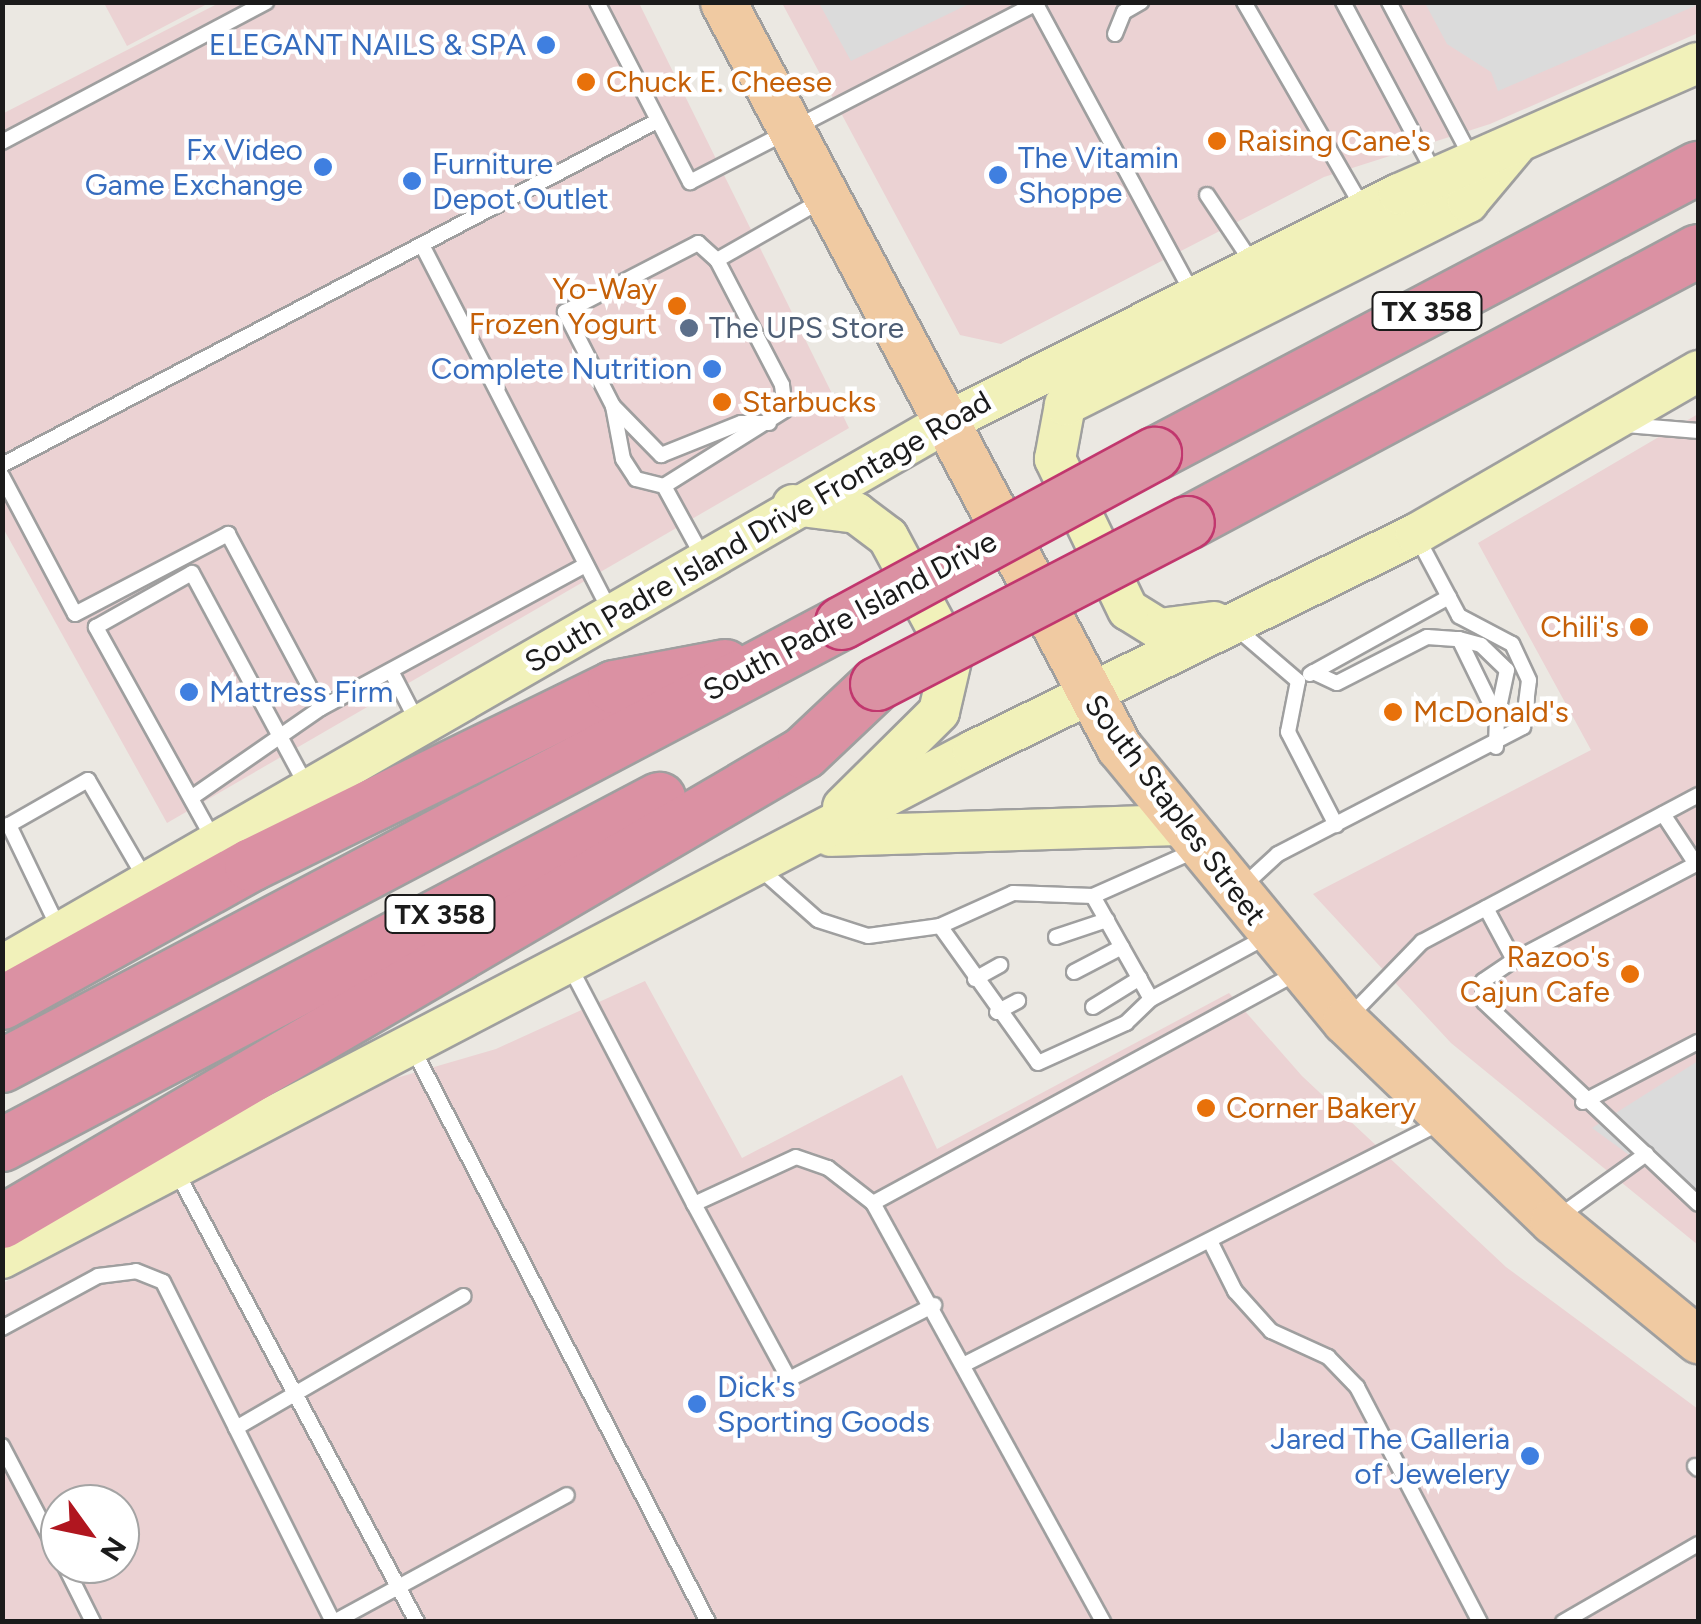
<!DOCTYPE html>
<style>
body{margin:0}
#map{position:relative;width:1701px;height:1624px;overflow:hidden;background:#ebe8e2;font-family:Figtree,sans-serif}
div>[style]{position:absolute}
.commercial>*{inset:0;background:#ebd2d3}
.parking>*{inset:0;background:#dbdbdb}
.roads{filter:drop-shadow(2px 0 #9f9f9f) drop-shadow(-2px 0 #9f9f9f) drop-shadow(0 2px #9f9f9f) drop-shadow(0 -2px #9f9f9f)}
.lane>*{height:14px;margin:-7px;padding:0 7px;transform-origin:7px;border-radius:7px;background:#fff}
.secondary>*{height:40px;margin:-20px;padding:0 20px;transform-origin:20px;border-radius:20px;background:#f1f1ba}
.primary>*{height:45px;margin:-22.5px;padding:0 22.5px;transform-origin:22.5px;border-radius:22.5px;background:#f0caa2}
.highway>*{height:52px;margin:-26px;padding:0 26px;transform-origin:26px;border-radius:26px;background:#db91a3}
.bridges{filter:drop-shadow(2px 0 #c1376e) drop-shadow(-2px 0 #c1376e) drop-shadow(0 2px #c1376e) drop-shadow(0 -2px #c1376e)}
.highway-bridge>*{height:52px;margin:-26px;padding:0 26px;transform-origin:26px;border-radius:26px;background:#db91a3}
.dots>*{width:28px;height:28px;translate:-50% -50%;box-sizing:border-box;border:5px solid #fff;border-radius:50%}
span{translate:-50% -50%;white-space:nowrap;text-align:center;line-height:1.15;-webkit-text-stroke:9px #fff;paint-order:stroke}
.shield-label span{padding:2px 8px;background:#fff;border:2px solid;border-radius:8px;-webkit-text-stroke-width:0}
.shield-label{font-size:28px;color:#1b1b1b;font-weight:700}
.shop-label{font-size:30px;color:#366cbe}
.right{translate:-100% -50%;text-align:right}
.left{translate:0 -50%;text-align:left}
.food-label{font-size:30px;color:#c56008}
.service-label{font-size:30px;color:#4e5e75}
.street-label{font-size:30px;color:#1b1b1b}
.frame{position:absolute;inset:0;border:5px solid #1b1b1b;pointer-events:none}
.north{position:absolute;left:40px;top:1484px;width:100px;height:100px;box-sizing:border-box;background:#fff;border:2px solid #a4a4a4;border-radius:50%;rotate:123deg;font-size:28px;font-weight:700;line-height:40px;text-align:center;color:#1b1b1b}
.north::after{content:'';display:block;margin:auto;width:35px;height:45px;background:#b0161f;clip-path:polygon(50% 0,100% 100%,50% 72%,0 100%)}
</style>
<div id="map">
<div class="commercial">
<i style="clip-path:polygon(1698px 2px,1698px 33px,1490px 124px,1324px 177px,1001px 344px,960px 335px,782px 3px)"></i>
<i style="clip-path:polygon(104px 3px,209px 3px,127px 46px)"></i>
<i style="clip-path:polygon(219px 3px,639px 3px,849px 428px,167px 823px,3px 528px,2px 114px)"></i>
<i style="clip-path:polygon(1698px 414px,1698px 1245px,1451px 1043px,1313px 894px,1591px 750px,1478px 543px)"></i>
<i style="clip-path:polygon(evenodd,645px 981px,742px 1158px,902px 1075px,937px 1149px,1229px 993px,1302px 1076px,1506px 1267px,1698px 1409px,1698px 1621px,3px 1622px,3px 1283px,386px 1081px,496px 1049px,645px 981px,60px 1504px,120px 1504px,120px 1564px,60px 1564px,60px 1504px)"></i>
</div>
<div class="parking">
<i style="clip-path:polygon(819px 3px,971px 3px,851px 61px)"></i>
<i style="clip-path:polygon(1425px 3px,1693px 2px,1695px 6px,1498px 91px,1491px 72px,1447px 44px)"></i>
<i style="clip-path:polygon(1698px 1061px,1698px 1205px,1592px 1128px)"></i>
</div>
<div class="roads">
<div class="lane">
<i style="left:597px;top:2px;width:203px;rotate:62.7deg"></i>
<i style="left:690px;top:182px;width:392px;rotate:-27.3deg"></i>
<i style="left:1244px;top:2px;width:238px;rotate:60deg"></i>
<i style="left:1343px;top:2px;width:195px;rotate:61.9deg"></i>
<i style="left:1389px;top:2px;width:175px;rotate:62.1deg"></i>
<i style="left:1036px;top:4px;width:328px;rotate:61.6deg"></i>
<i style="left:1115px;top:34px;width:24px;rotate:-68deg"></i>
<i style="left:1124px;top:12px;width:20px;rotate:-30deg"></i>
<i style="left:2px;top:142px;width:299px;rotate:-27.9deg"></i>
<i style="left:1207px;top:195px;width:83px;rotate:56.3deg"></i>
<i style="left:698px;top:243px;width:25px;rotate:42deg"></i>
<i style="left:717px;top:260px;width:141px;rotate:62.5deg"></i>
<i style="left:782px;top:385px;width:25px;rotate:83deg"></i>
<i style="left:785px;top:410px;width:143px;rotate:147.9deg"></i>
<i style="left:664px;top:486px;width:29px;rotate:-166deg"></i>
<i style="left:636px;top:479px;width:24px;rotate:-123deg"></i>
<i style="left:623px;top:459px;width:54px;rotate:-100.7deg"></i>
<i style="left:613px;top:406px;width:106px;rotate:-117.1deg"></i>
<i style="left:565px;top:312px;width:150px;rotate:-27.4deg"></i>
<i style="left:422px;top:245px;width:414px;rotate:62.8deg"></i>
<i style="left:717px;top:260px;width:121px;rotate:-29.7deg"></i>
<i style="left:613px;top:406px;width:69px;rotate:45.6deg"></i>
<i style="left:661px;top:455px;width:86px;rotate:-21.8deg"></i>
<i style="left:741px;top:423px;width:28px"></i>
<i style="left:1627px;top:425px;width:71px;rotate:4.8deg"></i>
<i style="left:2px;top:465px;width:740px;rotate:-27.71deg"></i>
<i style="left:2px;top:476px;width:156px;rotate:62.1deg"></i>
<i style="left:75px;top:614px;width:173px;rotate:-27.6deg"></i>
<i style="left:228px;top:534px;width:197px;rotate:61.9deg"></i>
<i style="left:664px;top:486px;width:83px;rotate:61.3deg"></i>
<i style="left:1235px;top:627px;width:83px;rotate:40.6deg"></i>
<i style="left:1298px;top:681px;width:52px;rotate:101.1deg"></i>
<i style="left:1288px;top:732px;width:105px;rotate:62.7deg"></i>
<i style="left:1459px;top:639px;width:23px;rotate:15deg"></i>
<i style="left:1481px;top:645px;width:36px;rotate:44deg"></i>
<i style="left:1507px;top:670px;width:48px;rotate:102deg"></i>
<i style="left:391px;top:671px;width:59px;rotate:62.6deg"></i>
<i style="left:1313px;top:672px;width:26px;rotate:25deg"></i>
<i style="left:1337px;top:683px;width:101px;rotate:-27.1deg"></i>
<i style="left:1427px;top:637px;width:32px;rotate:4deg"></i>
<i style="left:1459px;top:639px;width:87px;rotate:64deg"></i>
<i style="left:1497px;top:717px;width:30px;rotate:92deg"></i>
<i style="left:1310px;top:674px;width:159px;rotate:-29deg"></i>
<i style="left:191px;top:798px;width:158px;rotate:-34.7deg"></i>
<i style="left:321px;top:708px;width:301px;rotate:-28.4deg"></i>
<i style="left:1663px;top:814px;width:60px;rotate:56.6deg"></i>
<i style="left:1696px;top:864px;width:206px;rotate:152.2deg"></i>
<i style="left:1514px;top:960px;width:37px;rotate:146deg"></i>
<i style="left:1483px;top:981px;width:21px;rotate:87deg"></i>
<i style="left:1484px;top:1002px;width:294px;rotate:43.3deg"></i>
<i style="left:215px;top:842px;width:246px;rotate:-119deg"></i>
<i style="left:96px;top:627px;width:110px;rotate:-29.4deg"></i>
<i style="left:192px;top:573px;width:243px;rotate:61.7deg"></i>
<i style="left:757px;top:866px;width:81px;rotate:41.5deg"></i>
<i style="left:818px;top:920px;width:52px;rotate:17.7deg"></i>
<i style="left:868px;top:936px;width:73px;rotate:-7.9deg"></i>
<i style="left:940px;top:926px;width:168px;rotate:54.4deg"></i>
<i style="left:1038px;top:1063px;width:97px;rotate:-24.4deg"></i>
<i style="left:1126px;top:1023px;width:35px;rotate:-44deg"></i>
<i style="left:1151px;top:999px;width:131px;rotate:-28.3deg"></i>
<i style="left:1241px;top:888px;width:50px;rotate:-42.6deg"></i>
<i style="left:1278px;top:854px;width:276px;rotate:-27.4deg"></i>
<i style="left:1523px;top:727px;width:47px;rotate:-82.7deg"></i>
<i style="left:1529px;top:680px;width:40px;rotate:-115deg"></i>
<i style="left:1512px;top:644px;width:60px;rotate:-152.2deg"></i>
<i style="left:1459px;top:616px;width:92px;rotate:-118deg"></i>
<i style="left:1486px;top:908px;width:59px;rotate:61.7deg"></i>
<i style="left:940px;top:926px;width:80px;rotate:-24.3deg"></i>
<i style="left:1013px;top:893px;width:80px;rotate:2.1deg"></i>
<i style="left:60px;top:931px;width:118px;rotate:-115.7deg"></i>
<i style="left:9px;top:825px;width:91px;rotate:-29.7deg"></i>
<i style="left:88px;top:780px;width:116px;rotate:59.9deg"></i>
<i style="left:1056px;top:937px;width:54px;rotate:-18.4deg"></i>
<i style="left:570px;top:967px;width:267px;rotate:62.4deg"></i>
<i style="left:694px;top:1204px;width:112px;rotate:-24.7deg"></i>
<i style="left:796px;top:1157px;width:34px;rotate:19deg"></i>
<i style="left:828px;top:1168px;width:57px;rotate:37.9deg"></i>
<i style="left:873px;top:1203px;width:478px;rotate:61.2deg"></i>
<i style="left:1074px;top:972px;width:54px;rotate:-27.5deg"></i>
<i style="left:975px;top:979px;width:29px;rotate:-29deg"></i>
<i style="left:1151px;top:999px;width:118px;rotate:-119.4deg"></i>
<i style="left:1093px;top:896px;width:111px;rotate:-24deg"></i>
<i style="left:1093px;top:1007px;width:55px;rotate:-31.7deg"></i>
<i style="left:997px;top:1012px;width:24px;rotate:-28deg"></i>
<i style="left:1349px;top:1017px;width:105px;rotate:-45.8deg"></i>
<i style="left:1422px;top:942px;width:313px;rotate:-28deg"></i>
<i style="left:413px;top:1049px;width:644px;rotate:62.76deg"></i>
<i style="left:1583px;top:1102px;width:130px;rotate:-27.6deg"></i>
<i style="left:175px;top:1169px;width:514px;rotate:61.89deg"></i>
<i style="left:873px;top:1203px;width:485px;rotate:-28.5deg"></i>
<i style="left:694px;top:1204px;width:199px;rotate:61.5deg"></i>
<i style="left:789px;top:1379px;width:163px;rotate:-27deg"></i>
<i style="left:1557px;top:1218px;width:110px;rotate:-35.7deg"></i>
<i style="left:1211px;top:1243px;width:54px;rotate:63.4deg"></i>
<i style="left:1235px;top:1291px;width:54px;rotate:48deg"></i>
<i style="left:1271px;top:1331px;width:63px;rotate:24.5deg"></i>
<i style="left:1328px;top:1357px;width:42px;rotate:46deg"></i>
<i style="left:1357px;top:1387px;width:265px;rotate:62.4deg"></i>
<i style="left:2px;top:1328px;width:109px;rotate:-28.4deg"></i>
<i style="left:98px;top:1276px;width:38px;rotate:-7deg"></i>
<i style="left:136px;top:1271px;width:29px;rotate:22deg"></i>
<i style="left:163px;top:1282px;width:163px;rotate:63.4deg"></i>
<i style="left:236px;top:1428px;width:263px;rotate:-30.1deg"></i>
<i style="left:965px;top:1364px;width:533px;rotate:-26.9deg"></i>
<i style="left:236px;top:1428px;width:217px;rotate:63.4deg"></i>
<i style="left:2px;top:1446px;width:125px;rotate:62.4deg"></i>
<i style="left:1695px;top:1466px;width:4px;rotate:45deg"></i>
<i style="left:64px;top:1564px;width:65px;rotate:63.4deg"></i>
<i style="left:334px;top:1622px;width:265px;rotate:-28.6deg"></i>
<i style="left:1563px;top:1622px;width:156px;rotate:-30deg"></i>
</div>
<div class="secondary">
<i style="left:793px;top:505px;width:64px;rotate:7.2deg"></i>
<i style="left:856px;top:513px;width:40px;rotate:37deg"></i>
<i style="left:888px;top:537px;width:135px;rotate:61.7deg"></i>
<i style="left:952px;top:656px;width:57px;rotate:103.1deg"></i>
<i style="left:939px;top:712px;width:135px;rotate:135.3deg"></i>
<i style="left:1214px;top:622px;width:55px;rotate:172.7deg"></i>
<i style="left:1159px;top:629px;width:36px;rotate:-148deg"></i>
<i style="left:1128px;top:610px;width:168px;rotate:-115.8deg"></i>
<i style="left:1055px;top:459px;width:55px;rotate:-79.5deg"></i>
<i style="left:1065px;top:405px;width:451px;rotate:-26.7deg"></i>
<i style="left:1468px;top:202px;width:73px;rotate:-50deg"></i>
<i style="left:831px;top:836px;width:351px;rotate:-1.8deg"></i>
<i style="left:2px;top:966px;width:1090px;rotate:-29.93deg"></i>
<i style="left:947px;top:422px;width:506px;rotate:-26.77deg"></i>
<i style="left:1399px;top:194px;width:326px;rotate:-23.7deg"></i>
<i style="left:2px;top:1258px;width:1095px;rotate:-27.57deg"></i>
<i style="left:973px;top:751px;width:493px;rotate:-26.1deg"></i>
<i style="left:1416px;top:534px;width:326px;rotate:-30deg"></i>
</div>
<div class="primary">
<i style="left:723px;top:2px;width:844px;rotate:62.01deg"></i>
<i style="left:1119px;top:747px;width:355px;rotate:50.5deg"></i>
<i style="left:1345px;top:1021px;width:289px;rotate:43.9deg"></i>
<i style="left:1553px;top:1221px;width:188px;rotate:39.4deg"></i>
</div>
<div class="highway">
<i style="left:1155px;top:454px;width:614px;rotate:-27.78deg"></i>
<i style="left:1188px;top:523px;width:578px;rotate:-28.07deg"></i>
<i style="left:2px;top:1003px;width:285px;rotate:-29deg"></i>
<i style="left:251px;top:865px;width:404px;rotate:-26.1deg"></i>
<i style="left:614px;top:687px;width:113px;rotate:-10.7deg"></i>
<i style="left:2px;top:1066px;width:950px;rotate:-27.81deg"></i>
<i style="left:2px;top:1145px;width:743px;rotate:-27.77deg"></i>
<i style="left:2px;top:1222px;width:929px;rotate:-30.32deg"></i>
<i style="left:804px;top:753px;width:100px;rotate:-43.4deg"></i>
</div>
</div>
<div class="bridges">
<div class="highway-bridge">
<i style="left:842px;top:623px;width:356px;rotate:-28.4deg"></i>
<i style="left:877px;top:684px;width:350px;rotate:-27.4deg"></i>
</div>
</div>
<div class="dots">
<i style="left:546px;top:45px;background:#3f7fe0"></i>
<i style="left:586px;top:82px;background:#e8710a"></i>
<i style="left:1217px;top:141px;background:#e8710a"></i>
<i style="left:323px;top:167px;background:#3f7fe0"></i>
<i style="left:998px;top:175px;background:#3f7fe0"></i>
<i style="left:412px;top:181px;background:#3f7fe0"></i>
<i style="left:677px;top:306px;background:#e8710a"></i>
<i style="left:689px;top:328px;background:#5c6f8a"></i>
<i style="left:712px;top:369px;background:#3f7fe0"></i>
<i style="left:722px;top:402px;background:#e8710a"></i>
<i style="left:1639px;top:627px;background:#e8710a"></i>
<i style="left:189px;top:692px;background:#3f7fe0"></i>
<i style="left:1393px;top:712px;background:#e8710a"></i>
<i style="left:1630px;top:974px;background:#e8710a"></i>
<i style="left:1206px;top:1108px;background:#e8710a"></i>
<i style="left:697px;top:1404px;background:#3f7fe0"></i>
<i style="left:1530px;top:1456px;background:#3f7fe0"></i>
</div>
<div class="shield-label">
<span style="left:1427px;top:311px">TX 358</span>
<span style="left:440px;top:914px">TX 358</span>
</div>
<div class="shop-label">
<span class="right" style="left:526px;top:45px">ELEGANT NAILS &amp; SPA</span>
<span class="right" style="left:303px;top:167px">Fx Video<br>Game Exchange</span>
<span class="left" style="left:1018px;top:175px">The Vitamin<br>Shoppe</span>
<span class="left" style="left:432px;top:181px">Furniture<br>Depot Outlet</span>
<span class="right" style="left:692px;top:369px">Complete Nutrition</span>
<span class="left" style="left:209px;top:692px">Mattress Firm</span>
<span class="left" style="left:717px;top:1404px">Dick's<br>Sporting Goods</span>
<span class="right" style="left:1510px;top:1456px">Jared The Galleria<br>of Jewelery</span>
</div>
<div class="food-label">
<span class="left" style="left:606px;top:82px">Chuck E. Cheese</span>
<span class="left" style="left:1237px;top:141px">Raising Cane's</span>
<span class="right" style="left:657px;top:306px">Yo-Way<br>Frozen Yogurt</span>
<span class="left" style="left:742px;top:402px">Starbucks</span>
<span class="right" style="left:1619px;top:627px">Chili's</span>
<span class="left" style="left:1413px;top:712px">McDonald's</span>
<span class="right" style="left:1610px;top:974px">Razoo's<br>Cajun Cafe</span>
<span class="left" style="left:1226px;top:1108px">Corner Bakery</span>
</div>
<div class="service-label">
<span class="left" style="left:709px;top:328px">The UPS Store</span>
</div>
<div class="street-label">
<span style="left:758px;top:532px;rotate:-30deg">South Padre Island Drive Frontage Road</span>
<span style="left:850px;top:616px;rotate:-28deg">South Padre Island Drive</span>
<span style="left:1175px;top:810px;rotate:53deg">South Staples Street</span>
</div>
<div class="frame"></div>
<div class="north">N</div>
</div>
